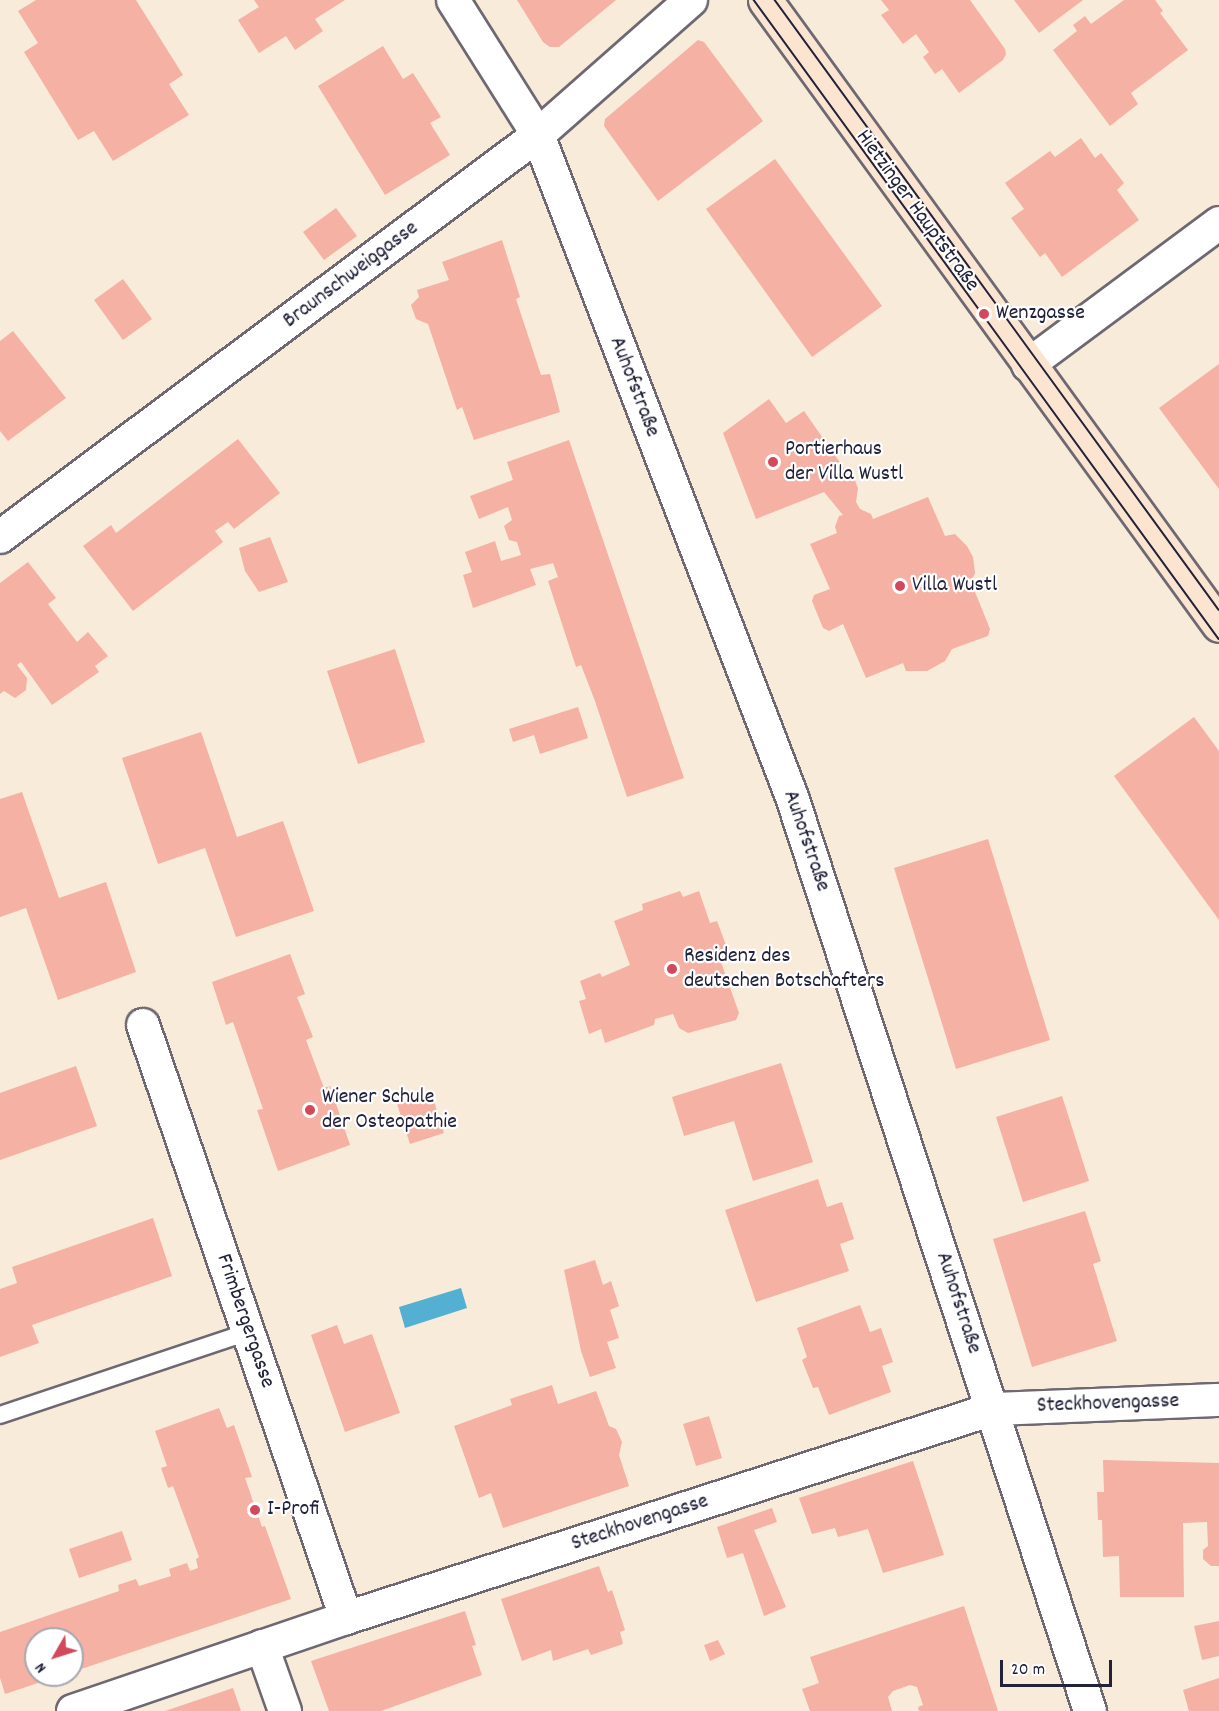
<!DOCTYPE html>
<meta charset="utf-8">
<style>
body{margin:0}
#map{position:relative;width:1219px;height:1711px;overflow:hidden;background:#f8ebd9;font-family:Dekko,sans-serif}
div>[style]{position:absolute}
.water>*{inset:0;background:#54b0d2}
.building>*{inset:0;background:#f5b1a3}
.roads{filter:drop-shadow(2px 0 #6d6872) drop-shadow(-2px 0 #6d6872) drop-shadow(0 2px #6d6872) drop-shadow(0 -2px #6d6872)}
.service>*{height:16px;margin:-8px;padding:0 8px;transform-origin:8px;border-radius:8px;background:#fff}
.minor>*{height:32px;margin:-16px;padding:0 16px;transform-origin:16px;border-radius:16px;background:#fff}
.secondary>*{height:33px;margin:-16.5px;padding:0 16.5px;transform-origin:16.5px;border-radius:16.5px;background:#fce5d0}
.tram>*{height:1.5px;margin:-0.75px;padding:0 0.75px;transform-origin:0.75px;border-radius:0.75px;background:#22223b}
.dots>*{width:16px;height:16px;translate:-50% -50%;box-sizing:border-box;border:3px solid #fff;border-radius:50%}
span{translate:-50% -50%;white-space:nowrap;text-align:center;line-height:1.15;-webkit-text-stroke:4.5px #fff;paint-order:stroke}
.street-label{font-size:22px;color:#22223b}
.poi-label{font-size:22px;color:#22223b}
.left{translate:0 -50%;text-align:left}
.north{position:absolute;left:24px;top:1627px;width:60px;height:60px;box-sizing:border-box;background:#fff;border:2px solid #a7a7b1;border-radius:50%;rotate:231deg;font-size:16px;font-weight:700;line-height:24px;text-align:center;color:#22223b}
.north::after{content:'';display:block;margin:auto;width:21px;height:27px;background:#d1495b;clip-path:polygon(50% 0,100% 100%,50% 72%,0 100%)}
.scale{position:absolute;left:1000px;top:1660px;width:112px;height:27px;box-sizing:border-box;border:3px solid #22223b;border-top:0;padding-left:8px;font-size:18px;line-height:21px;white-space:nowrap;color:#22223b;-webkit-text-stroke:4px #fff;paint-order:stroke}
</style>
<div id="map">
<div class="water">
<i style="clip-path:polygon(461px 1288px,467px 1308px,405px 1328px,399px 1307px)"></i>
</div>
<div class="building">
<i style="clip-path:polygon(36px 0,136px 0,183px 75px,169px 84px,189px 115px,113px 161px,94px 131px,78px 140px,24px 52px,38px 43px,18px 11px)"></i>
<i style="clip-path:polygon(254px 0,345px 0,315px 19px,323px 31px,295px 50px,286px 36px,259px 53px,238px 20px,259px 7px)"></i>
<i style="clip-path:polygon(517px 0,616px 0,559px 47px,550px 47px,543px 42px)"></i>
<i style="clip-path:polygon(881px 0,970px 0,1005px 49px,1006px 54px,1003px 60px,959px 93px,942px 69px,935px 74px,923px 57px,929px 52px,916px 34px,903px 44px,881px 15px,889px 10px)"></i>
<i style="clip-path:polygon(1014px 0,1083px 0,1039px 33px)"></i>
<i style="clip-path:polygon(1124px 0,1155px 0,1163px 11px,1160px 13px,1188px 50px,1131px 93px,1138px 104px,1110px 126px,1053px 50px,1077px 31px,1073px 25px,1085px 16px,1091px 24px)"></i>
<i style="clip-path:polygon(698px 40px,704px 42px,763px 121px,658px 201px,604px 126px,605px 119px)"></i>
<i style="clip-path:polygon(383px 46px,403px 79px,413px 73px,441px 117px,430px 123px,450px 155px,385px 195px,318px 86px)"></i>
<i style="clip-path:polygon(1081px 138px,1095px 158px,1101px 153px,1124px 183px,1117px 190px,1139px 220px,1062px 277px,1045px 253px,1040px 257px,1011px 218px,1024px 209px,1005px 183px,1050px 151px,1055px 157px)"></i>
<i style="clip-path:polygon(775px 159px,882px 306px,812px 357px,706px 209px)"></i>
<i style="clip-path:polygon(336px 208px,357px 236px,324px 260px,303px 232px)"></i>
<i style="clip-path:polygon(502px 240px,520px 297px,516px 299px,541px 375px,550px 374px,560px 412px,474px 440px,462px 407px,457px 410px,428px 324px,416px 319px,411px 305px,419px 297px,417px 290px,449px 280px,442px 262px)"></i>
<i style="clip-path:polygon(123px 279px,152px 319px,123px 340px,94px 300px)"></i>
<i style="clip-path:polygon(13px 331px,66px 398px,8px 441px,0 431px,0 341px)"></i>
<i style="clip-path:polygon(1219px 364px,1219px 489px,1159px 408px)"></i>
<i style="clip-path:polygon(769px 399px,786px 423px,804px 411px,848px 474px,854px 478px,858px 488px,856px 502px,860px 509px,871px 514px,873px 519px,928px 497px,945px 536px,955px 534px,967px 546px,973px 557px,975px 573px,971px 582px,990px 629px,988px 636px,952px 649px,945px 661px,927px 671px,906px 671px,903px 663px,866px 678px,843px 624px,829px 631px,823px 628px,812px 601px,814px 595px,830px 589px,810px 544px,837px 533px,835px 527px,839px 516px,843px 515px,824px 492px,756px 519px,723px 433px)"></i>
<i style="clip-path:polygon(238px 439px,280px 493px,234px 529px,228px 522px,215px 531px,223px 542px,133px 611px,83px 546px,111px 525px,116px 533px)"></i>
<i style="clip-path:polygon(569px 440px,684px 778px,627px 797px,595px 701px,581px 665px,576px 667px,548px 581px,558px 577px,553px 563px,530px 569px,536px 585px,473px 608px,463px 575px,472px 572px,465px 552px,495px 541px,501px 561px,521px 555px,517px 542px,509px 540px,504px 526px,512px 520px,508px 507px,479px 519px,470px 496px,513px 480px,507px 462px)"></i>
<i style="clip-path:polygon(270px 537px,288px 582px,259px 592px,245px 571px,239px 548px)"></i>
<i style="clip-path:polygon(28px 562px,56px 598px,48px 604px,77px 642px,88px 632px,108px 656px,95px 666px,99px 672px,52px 705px,21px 662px,17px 665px,27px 678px,26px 690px,15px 698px,4px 691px,0 694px,0 583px)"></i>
<i style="clip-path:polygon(395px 649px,425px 742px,358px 764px,327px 671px)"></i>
<i style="clip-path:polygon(578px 707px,588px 738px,540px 754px,534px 735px,513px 742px,509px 729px)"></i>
<i style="clip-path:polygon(1194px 717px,1219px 751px,1219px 920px,1114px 776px)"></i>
<i style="clip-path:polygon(201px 732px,237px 837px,283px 821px,314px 911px,236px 937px,205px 848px,158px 864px,122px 758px)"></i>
<i style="clip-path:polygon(22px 792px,59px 898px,106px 882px,136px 972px,58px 1000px,26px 908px,0 917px,0 799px)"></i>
<i style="clip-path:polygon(988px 839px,1050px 1040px,956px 1069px,894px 868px)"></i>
<i style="clip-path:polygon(680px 891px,683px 897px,699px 891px,710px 923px,717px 921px,730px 956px,721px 962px,739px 1013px,736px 1020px,688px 1033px,679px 1028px,673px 1014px,655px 1019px,654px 1025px,605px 1043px,601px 1029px,589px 1034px,579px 1001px,586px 999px,580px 981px,600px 973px,602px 977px,630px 965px,614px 921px,643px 910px,642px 904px)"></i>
<i style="clip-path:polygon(290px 954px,305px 994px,297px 997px,313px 1037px,306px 1040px,324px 1088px,330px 1086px,350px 1145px,278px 1171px,257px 1110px,263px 1109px,233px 1022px,226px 1025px,212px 982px)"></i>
<i style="clip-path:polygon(781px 1063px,813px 1162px,753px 1181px,734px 1121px,684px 1136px,672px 1097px)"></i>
<i style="clip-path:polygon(76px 1066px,97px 1126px,0 1160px,0 1093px)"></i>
<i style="clip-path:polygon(431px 1092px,444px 1133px,410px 1144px,397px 1104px)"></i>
<i style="clip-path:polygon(1062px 1096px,1089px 1181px,1023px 1202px,996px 1117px)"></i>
<i style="clip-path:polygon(818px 1179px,827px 1207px,842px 1202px,854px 1239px,840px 1244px,849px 1271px,756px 1302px,725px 1210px)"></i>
<i style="clip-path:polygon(1085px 1211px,1101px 1261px,1093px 1264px,1117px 1341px,1032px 1367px,993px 1239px)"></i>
<i style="clip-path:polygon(153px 1218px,172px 1276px,32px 1325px,39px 1343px,0 1357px,0 1289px,17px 1283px,12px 1267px)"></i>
<i style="clip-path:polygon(595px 1260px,603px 1285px,611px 1281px,619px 1306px,610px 1310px,619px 1338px,607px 1342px,616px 1368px,590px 1377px,581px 1351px,564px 1270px)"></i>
<i style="clip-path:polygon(860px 1305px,870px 1332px,881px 1328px,893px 1362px,882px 1366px,891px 1392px,829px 1415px,818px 1387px,813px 1388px,802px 1360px,807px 1357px,797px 1328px)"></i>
<i style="clip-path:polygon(337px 1325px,344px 1344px,372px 1334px,400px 1413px,345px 1432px,311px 1335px)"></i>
<i style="clip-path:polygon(552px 1385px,558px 1404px,596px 1391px,609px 1426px,616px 1429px,622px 1442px,619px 1455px,629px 1486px,503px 1528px,491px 1493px,479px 1498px,454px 1426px,512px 1405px,510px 1399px)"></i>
<i style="clip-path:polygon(219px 1408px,227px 1428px,234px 1425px,252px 1477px,245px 1478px,262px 1527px,265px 1526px,291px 1599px,72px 1672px,72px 1639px,36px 1639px,36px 1675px,62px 1675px,5px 1694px,0 1678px,0 1632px,119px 1591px,118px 1585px,136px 1579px,139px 1586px,171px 1576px,169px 1569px,187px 1563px,190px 1571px,198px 1568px,196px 1559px,199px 1557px,173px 1486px,168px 1488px,161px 1468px,167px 1466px,155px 1431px)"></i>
<i style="clip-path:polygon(709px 1416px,722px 1458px,696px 1466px,683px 1424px)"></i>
<i style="clip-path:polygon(1103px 1460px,1219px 1463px,1219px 1566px,1211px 1566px,1203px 1559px,1203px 1550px,1208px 1546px,1207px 1522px,1183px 1523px,1184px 1597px,1120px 1597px,1119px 1556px,1103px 1557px,1102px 1520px,1098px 1520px,1097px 1492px,1104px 1492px)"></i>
<i style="clip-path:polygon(913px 1461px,944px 1555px,883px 1573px,868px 1529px,838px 1537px,835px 1528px,812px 1534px,799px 1498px)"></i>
<i style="clip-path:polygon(772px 1508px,777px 1522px,754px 1530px,786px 1607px,764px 1616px,743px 1553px,727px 1558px,717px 1527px)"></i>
<i style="clip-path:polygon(122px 1531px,132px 1560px,79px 1578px,69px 1549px)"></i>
<i style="clip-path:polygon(599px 1566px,608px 1592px,612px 1590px,625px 1630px,620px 1632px,623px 1644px,591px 1655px,588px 1649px,553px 1661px,551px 1650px,522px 1661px,501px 1599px)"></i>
<i style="clip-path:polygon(964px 1606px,998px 1711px,919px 1711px,918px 1707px,923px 1705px,917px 1687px,910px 1685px,893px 1691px,888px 1697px,892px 1711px,810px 1711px,802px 1689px,819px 1683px,810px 1657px)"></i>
<i style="clip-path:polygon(465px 1611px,476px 1645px,472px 1646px,482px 1675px,381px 1711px,329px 1711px,311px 1661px)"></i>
<i style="clip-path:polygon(1219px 1621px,1219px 1656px,1202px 1660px,1194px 1626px)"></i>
<i style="clip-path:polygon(718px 1640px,725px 1654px,710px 1661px,704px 1645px)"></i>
<i style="clip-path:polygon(1219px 1678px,1219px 1711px,1189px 1711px,1183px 1690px)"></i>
<i style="clip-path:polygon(233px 1688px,241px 1711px,165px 1711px)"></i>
</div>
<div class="roads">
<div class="service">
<i style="left:0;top:1415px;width:262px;rotate:-18.5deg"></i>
</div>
<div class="minor">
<i style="left:453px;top:0;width:160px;rotate:57.8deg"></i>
<i style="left:538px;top:135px;width:709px;rotate:69.01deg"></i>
<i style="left:792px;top:797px;width:961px;rotate:71.94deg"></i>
<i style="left:1028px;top:365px;width:238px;rotate:-36.6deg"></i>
<i style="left:0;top:537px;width:672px;rotate:-36.77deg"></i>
<i style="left:538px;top:135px;width:204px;rotate:-41.4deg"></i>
<i style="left:143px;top:1025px;width:627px;rotate:71.1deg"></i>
<i style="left:262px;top:1646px;width:69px;rotate:70.5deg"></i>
<i style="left:73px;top:1711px;width:288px;rotate:-18.8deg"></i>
<i style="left:346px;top:1618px;width:680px;rotate:-17.9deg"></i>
<i style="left:993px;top:1409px;width:226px;rotate:-2.3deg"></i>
</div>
<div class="secondary">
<i style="left:765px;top:0;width:772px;rotate:54.01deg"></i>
</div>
</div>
<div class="tram">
<i style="left:754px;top:0;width:790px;rotate:53.96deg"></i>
<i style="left:775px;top:0;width:754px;rotate:53.95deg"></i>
</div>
<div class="dots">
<i style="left:984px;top:314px;background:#d1495b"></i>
<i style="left:773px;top:462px;background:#d1495b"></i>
<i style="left:900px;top:586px;background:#d1495b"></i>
<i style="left:672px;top:969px;background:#d1495b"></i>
<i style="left:310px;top:1110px;background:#d1495b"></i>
<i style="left:255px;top:1510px;background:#d1495b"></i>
</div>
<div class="street-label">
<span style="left:917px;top:211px;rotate:54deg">Hietzinger Hauptstraße</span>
<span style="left:351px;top:275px;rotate:-37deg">Braunschweiggasse</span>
<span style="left:634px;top:387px;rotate:69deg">Auhofstraße</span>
<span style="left:806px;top:841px;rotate:71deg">Auhofstraße</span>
<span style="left:958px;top:1303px;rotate:72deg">Auhofstraße</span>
<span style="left:245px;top:1321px;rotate:71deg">Frimbergergasse</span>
<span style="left:1108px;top:1404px;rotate:-2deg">Steckhovengasse</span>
<span style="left:640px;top:1523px;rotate:-18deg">Steckhovengasse</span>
</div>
<div class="poi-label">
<span class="left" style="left:996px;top:314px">Wenzgasse</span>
<span class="left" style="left:785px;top:462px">Portierhaus<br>der Villa Wustl</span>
<span class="left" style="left:912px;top:586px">Villa Wustl</span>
<span class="left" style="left:684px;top:969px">Residenz des<br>deutschen Botschafters</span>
<span class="left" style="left:322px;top:1110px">Wiener Schule<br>der Osteopathie</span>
<span class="left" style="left:267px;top:1510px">I-Profi</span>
</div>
<div class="north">N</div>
<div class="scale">20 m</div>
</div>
